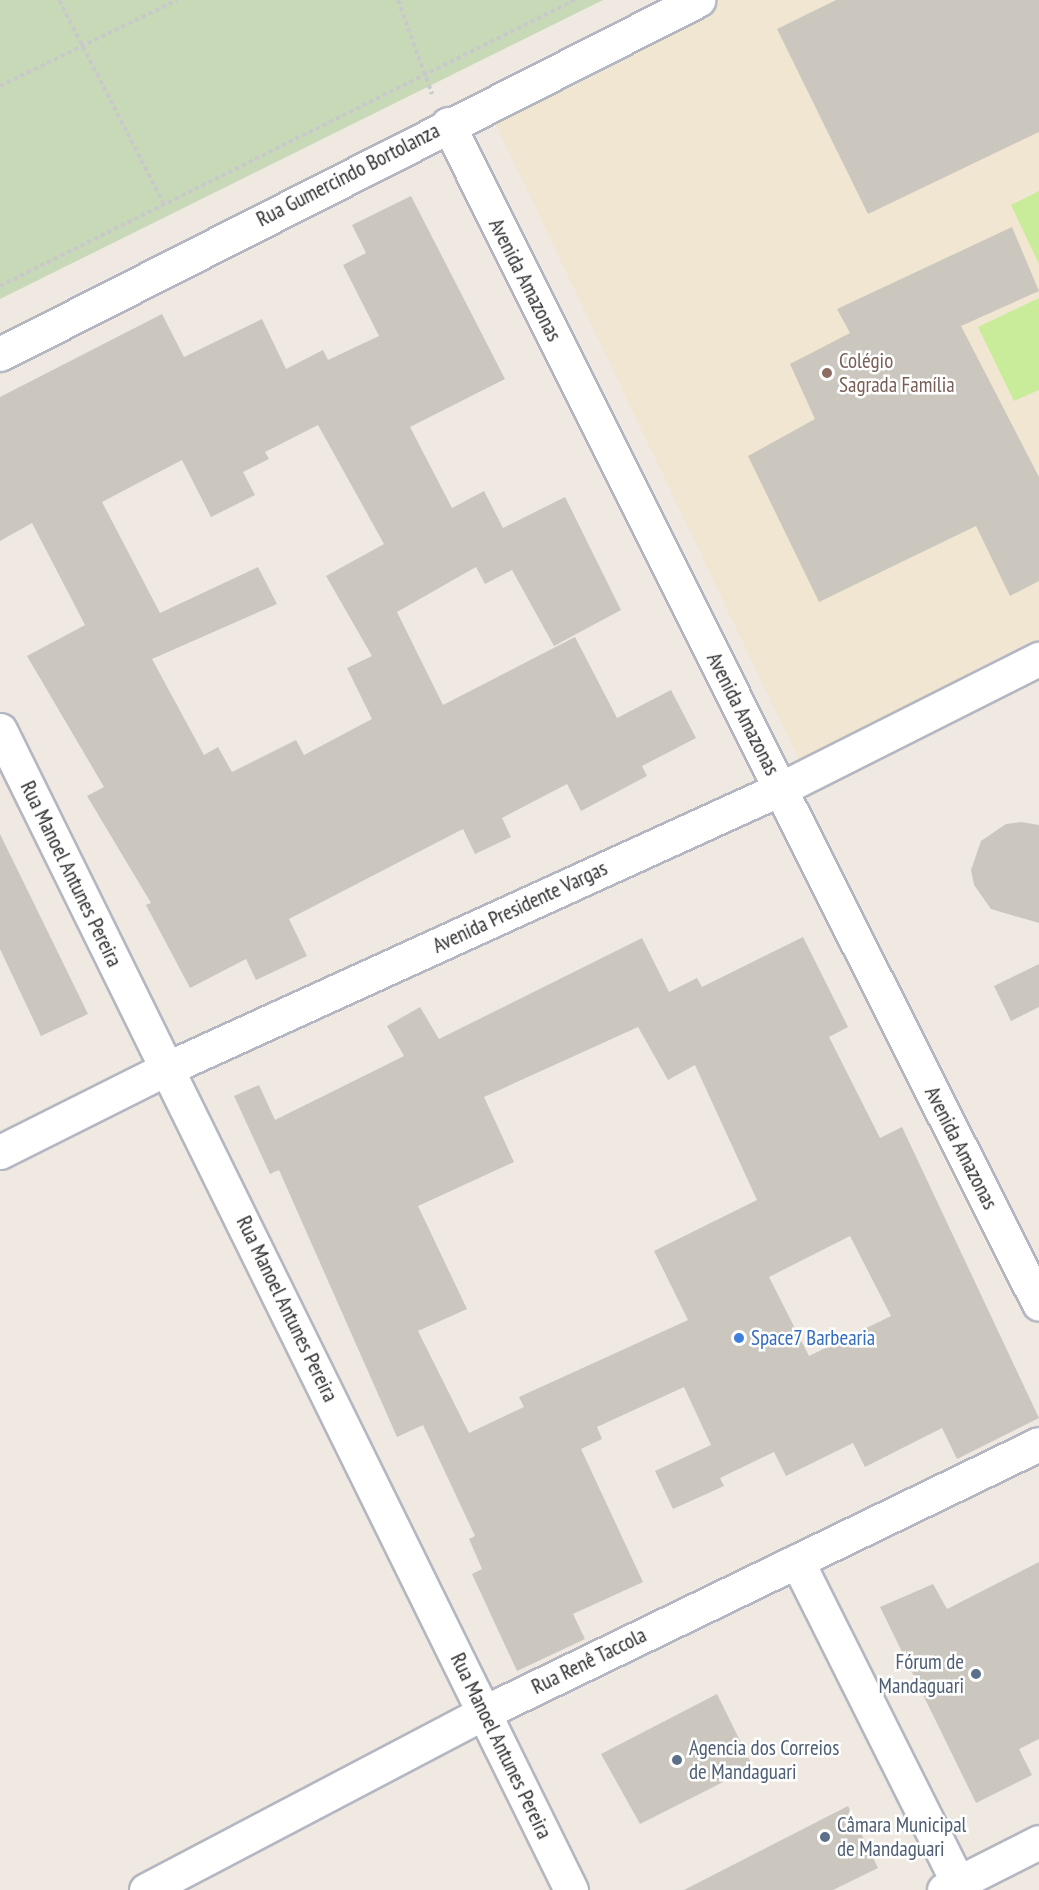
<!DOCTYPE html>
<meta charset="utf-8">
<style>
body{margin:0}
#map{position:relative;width:1039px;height:1890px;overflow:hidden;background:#efe9e1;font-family:"PT Sans Narrow",sans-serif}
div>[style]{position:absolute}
.education>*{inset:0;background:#f0e6d1}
.cemetery>*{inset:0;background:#c8d9b8}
.pitch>*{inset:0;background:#c9ec9a}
.building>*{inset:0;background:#cbc7bf}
.path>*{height:4px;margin-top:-2px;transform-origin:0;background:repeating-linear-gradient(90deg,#c9c9c9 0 4.5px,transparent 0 7.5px)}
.roads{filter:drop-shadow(2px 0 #b4b7c1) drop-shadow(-2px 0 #b4b7c1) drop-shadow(0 2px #b4b7c1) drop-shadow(0 -2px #b4b7c1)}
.street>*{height:33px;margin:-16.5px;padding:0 16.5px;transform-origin:16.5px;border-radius:16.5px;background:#fff}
.secondary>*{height:33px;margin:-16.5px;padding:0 16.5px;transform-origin:16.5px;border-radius:16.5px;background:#fff}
.dots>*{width:16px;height:16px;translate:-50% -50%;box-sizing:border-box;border:3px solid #fff;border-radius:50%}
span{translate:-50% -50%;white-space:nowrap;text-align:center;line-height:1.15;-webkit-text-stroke:5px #fff;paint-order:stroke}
.street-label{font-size:21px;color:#2e2e2e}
.education-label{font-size:21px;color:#785e54}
.left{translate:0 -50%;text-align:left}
.shop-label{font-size:21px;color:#366cbe}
.service-label{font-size:21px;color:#4e5e75}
.right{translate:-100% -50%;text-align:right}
</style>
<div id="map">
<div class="education">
<i style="clip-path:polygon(710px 0,1039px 0,1039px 641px,799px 760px,487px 106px)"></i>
</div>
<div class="cemetery">
<i style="clip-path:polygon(0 0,603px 0,0 299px)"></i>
</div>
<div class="pitch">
<i style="clip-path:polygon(1039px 191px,1039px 264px,1011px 205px)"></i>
<i style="clip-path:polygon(1039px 298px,1039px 390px,1014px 401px,978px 327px)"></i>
</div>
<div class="building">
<i style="clip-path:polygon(836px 0,1039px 0,1039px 132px,868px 214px,777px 29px)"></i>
<i style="clip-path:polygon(evenodd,411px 196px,505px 379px,410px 427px,452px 508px,484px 491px,503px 528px,565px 497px,621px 610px,554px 646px,512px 570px,485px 584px,476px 567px,397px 612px,443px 705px,575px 637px,617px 718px,671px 690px,696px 738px,642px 766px,647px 776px,581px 811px,567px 784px,502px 818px,511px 837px,475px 854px,463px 829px,289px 919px,307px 956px,256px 980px,246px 959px,190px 988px,146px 905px,151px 903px,87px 796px,104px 787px,27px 656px,85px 625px,32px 523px,0 541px,0 397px,162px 314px,184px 357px,262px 319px,286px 369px,323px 350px,328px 360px,379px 336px,343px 265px,366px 253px,352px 225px,411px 196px,318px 425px,384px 544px,326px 576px,372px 656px,347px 668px,372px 719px,304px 755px,296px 740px,232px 772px,218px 747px,204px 755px,152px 659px,277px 604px,258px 567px,160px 613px,102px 502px,182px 460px,211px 517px,255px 495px,243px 472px,269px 459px,265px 452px,318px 425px)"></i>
<i style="clip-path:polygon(1012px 227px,1039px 291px,961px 326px,1039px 477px,1039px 581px,1010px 596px,976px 526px,819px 602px,748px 456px,815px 419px,790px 364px,850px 333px,837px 309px)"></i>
<i style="clip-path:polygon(1021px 822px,1039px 825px,1039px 923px,991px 909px,974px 885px,971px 870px,981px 841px,1006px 824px)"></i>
<i style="clip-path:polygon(0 834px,88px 1014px,41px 1036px,0 949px)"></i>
<i style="clip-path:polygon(evenodd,803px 937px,848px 1027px,829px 1037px,880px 1138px,902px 1127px,1039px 1418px,957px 1459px,942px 1428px,865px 1467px,853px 1443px,786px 1476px,774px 1452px,720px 1478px,724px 1486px,673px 1509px,655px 1471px,711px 1445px,684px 1387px,597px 1427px,602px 1439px,581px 1449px,643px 1582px,573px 1614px,585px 1639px,517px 1671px,472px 1574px,482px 1569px,469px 1539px,475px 1536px,423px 1425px,397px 1437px,279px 1170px,270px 1174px,234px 1096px,259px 1085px,275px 1120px,404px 1056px,387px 1026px,420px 1007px,439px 1039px,642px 938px,669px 992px,697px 978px,702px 987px,803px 937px,638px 1027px,668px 1080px,695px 1065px,757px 1200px,654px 1251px,688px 1320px,519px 1397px,524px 1407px,469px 1433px,418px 1331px,467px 1309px,418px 1206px,514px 1162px,484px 1097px,638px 1027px,803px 937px,850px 1236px,891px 1316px,809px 1356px,769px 1277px,850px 1236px)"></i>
<i style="clip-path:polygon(1039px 964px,1039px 1007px,1011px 1021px,994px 986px)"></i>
<i style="clip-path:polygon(1039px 1562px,1039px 1739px,1019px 1749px,1032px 1775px,976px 1803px,880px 1607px,933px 1584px,947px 1609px)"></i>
<i style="clip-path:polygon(717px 1694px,753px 1767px,640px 1824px,601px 1754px)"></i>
<i style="clip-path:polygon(848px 1806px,878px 1868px,833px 1890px,684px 1890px)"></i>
</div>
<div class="path">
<i style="left:59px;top:0;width:229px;rotate:62.8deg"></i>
<i style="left:398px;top:0;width:100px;rotate:70.1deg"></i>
<i style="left:0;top:86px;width:197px;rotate:-25.9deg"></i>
<i style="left:0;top:286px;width:642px;rotate:-26.45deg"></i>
</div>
<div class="roads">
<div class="street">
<i style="left:448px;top:124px;width:743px;rotate:63.47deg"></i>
<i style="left:0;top:354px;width:783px;rotate:-26.89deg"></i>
<i style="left:0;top:730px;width:1293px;rotate:63.79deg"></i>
<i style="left:797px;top:1561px;width:368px;rotate:63.4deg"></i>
<i style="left:944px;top:1890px;width:106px;rotate:-26.8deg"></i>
</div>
<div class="secondary">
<i style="left:780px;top:789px;width:576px;rotate:63.3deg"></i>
<i style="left:0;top:1152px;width:188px;rotate:-26.6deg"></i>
<i style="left:168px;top:1068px;width:673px;rotate:-24.51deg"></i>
<i style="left:780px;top:789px;width:290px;rotate:-26.7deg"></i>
<i style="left:146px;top:1890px;width:383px;rotate:-27.7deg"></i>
<i style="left:485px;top:1712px;width:615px;rotate:-25.82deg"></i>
</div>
</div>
<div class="dots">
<i style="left:827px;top:373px;background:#8d6e63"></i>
<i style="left:739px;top:1338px;background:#3f7fe0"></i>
<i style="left:976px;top:1674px;background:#5c6f8a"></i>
<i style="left:677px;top:1760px;background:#5c6f8a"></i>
<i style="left:825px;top:1837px;background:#5c6f8a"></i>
</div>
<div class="street-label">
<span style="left:348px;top:175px;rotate:-27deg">Rua Gumercindo Bortolanza</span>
<span style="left:525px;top:280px;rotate:63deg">Avenida Amazonas</span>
<span style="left:743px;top:714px;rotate:63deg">Avenida Amazonas</span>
<span style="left:71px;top:874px;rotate:64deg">Rua Manoel Antunes Pereira</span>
<span style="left:520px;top:907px;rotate:-25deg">Avenida Presidente Vargas</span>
<span style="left:961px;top:1148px;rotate:63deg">Avenida Amazonas</span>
<span style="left:287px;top:1309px;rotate:64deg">Rua Manoel Antunes Pereira</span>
<span style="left:589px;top:1661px;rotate:-26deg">Rua Renê Taccola</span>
<span style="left:501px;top:1746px;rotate:64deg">Rua Manoel Antunes Pereira</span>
</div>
<div class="education-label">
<span class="left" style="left:839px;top:373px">Colégio<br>Sagrada Família</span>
</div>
<div class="shop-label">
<span class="left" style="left:751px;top:1338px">Space7 Barbearia</span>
</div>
<div class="service-label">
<span class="right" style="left:964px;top:1674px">Fórum de<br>Mandaguari</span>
<span class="left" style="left:689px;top:1760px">Agencia dos Correios<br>de Mandaguari</span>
<span class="left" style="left:837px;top:1837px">Câmara Municipal<br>de Mandaguari</span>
</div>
</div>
